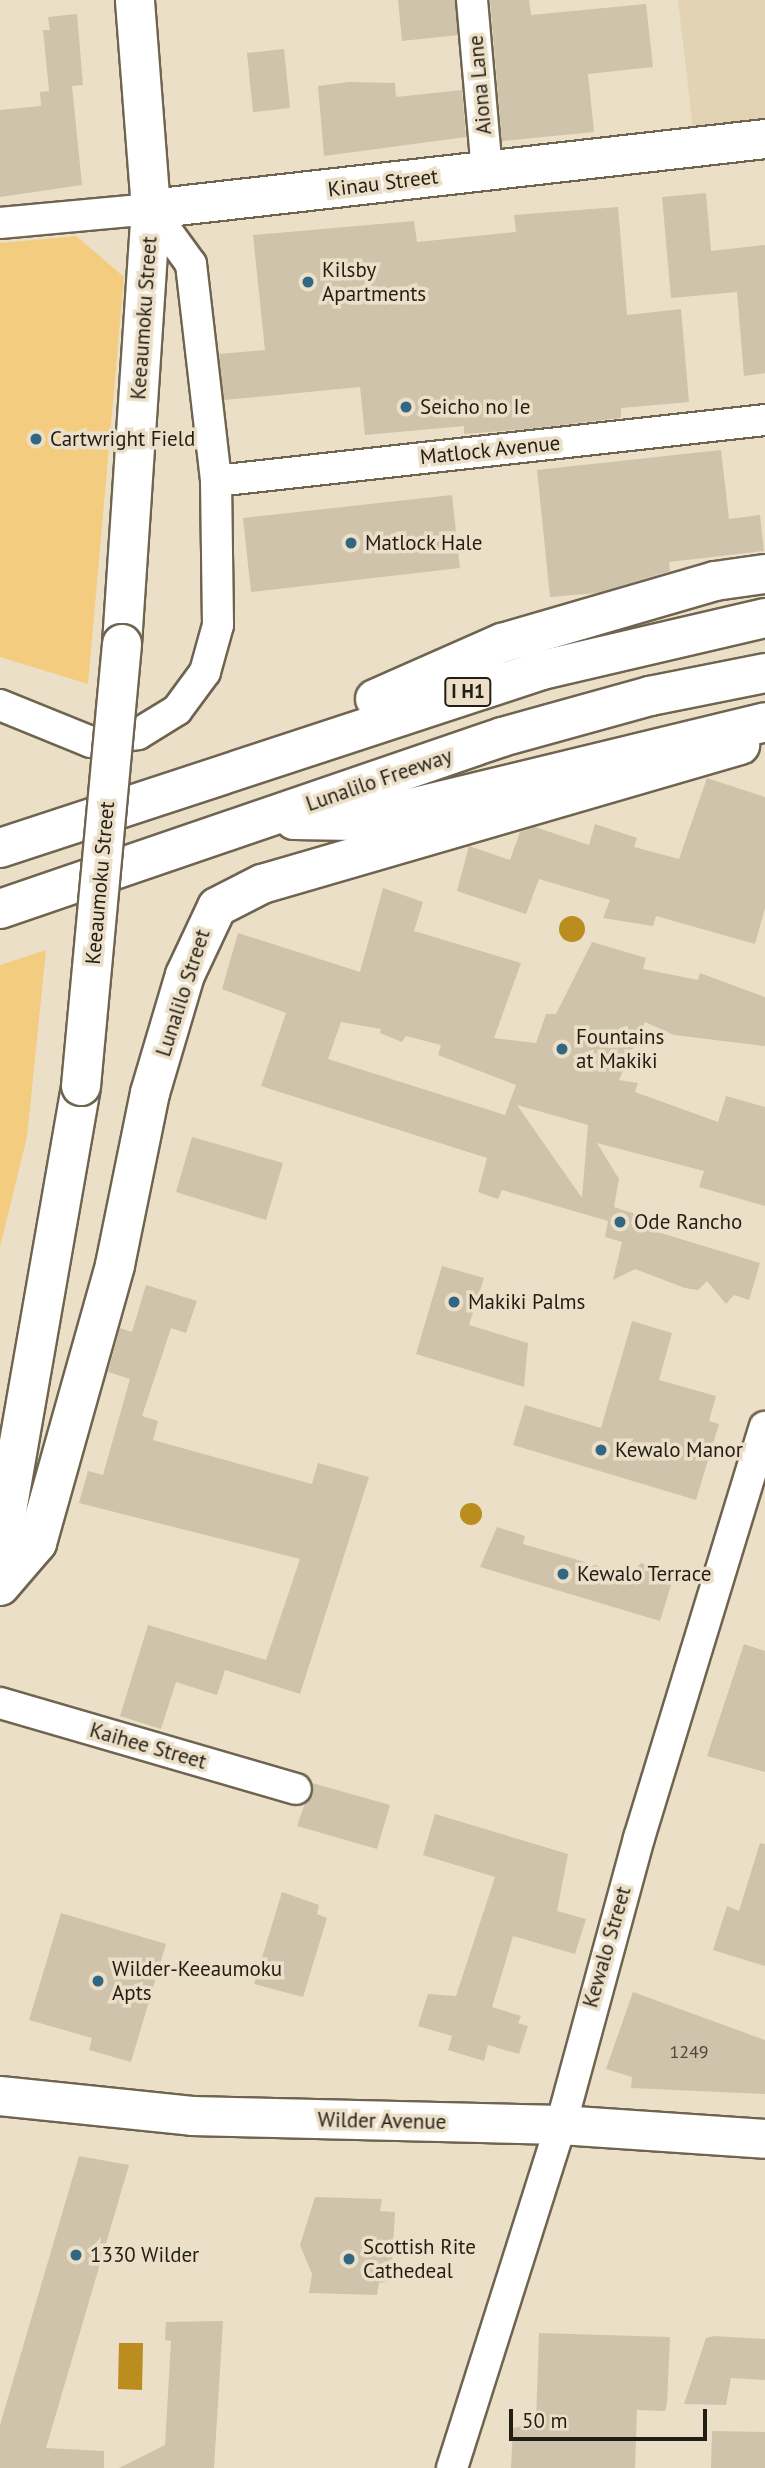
<!DOCTYPE html>
<style>
body{margin:0}
#map{position:relative;width:765px;height:2468px;overflow:hidden;background:#ebdfc7;font-family:"PT Sans",sans-serif}
div>[style]{position:absolute}
.built>*{inset:0;background:#e3d3b5}
.green>*{inset:0;background:#f3cc7f}
.water>*{inset:0;background:#bb8c1e}
.round{border-radius:50%}
.building>*{inset:0;background:#cfc3ac}
.roads{filter:drop-shadow(2px 0 #6f644f) drop-shadow(-2px 0 #6f644f) drop-shadow(0 2px #6f644f) drop-shadow(0 -2px #6f644f)}
.minor>*{height:30px;margin:-15px;padding:0 15px;transform-origin:15px;border-radius:15px;background:#fff}
.major>*{height:38px;margin:-19px;padding:0 19px;transform-origin:19px;border-radius:19px;background:#fff}
.highway>*{height:38px;margin:-19px;padding:0 19px;transform-origin:19px;border-radius:19px;background:#fff}
.bridges{filter:drop-shadow(2px 0 #6f644f) drop-shadow(-2px 0 #6f644f) drop-shadow(0 2px #6f644f) drop-shadow(0 -2px #6f644f)}
.major-bridge>*{height:38px;margin:-19px;padding:0 19px;transform-origin:19px;border-radius:19px;background:#fff}
.dots>*{width:19px;height:19px;translate:-50% -50%;box-sizing:border-box;border:4px solid #ebdfc7;border-radius:50%}
span{translate:-50% -50%;white-space:nowrap;text-align:center;line-height:1.15;-webkit-text-stroke:7px #ebdfc7;paint-order:stroke}
.number-label{font-size:18px;color:#4e473b}
.number-label span{-webkit-text-stroke-width:0}
.shield-label span{padding:2px 5px;background:#ebdfc7;border:2px solid;border-radius:5px;-webkit-text-stroke-width:0}
.shield-label{font-size:19px;color:#231e15;font-weight:700}
.street-label{font-size:21px;color:#231e15}
.poi-label{font-size:21px;color:#231e15}
.left{translate:0 -50%;text-align:left}
.scale{position:absolute;left:509px;top:2409px;width:198px;height:32px;box-sizing:border-box;border:4px solid #231e15;border-top:0;padding-left:9px;font-size:21px;line-height:24px;white-space:nowrap;color:#231e15;-webkit-text-stroke:5px #ebdfc7;paint-order:stroke}
</style>
<div id="map">
<div class="built">
<i style="clip-path:polygon(678px 0,765px 0,765px 139px,695px 147px)"></i>
</div>
<div class="green">
<i style="clip-path:polygon(76px 236px,124px 277px,88px 684px,0 657px,0 243px)"></i>
<i style="clip-path:polygon(46px 950px,27px 1137px,0 1247px,0 965px)"></i>
</div>
<div class="water">
<i class="round" style="left:559px;top:916px;width:26px;height:26px"></i>
<i class="round" style="left:460px;top:1503px;width:22px;height:22px"></i>
<i style="clip-path:polygon(119px 2343px,143px 2343px,142px 2390px,118px 2389px)"></i>
</div>
<div class="building">
<i style="clip-path:polygon(398px 0,455px 0,458px 35px,402px 41px)"></i>
<i style="clip-path:polygon(490px 0,529px 0,531px 15px,646px 4px,653px 67px,588px 74px,594px 132px,502px 141px)"></i>
<i style="clip-path:polygon(77px 14px,83px 85px,72px 86px,82px 185px,0 197px,0 110px,41px 106px,40px 92px,49px 91px,43px 30px,50px 30px,48px 17px)"></i>
<i style="clip-path:polygon(284px 49px,290px 108px,253px 112px,247px 53px)"></i>
<i style="clip-path:polygon(349px 82px,395px 83px,396px 97px,462px 90px,466px 137px,324px 156px,318px 86px)"></i>
<i style="clip-path:polygon(706px 193px,711px 251px,765px 245px,765px 373px,744px 376px,737px 292px,671px 298px,662px 197px)"></i>
<i style="clip-path:polygon(618px 207px,627px 315px,681px 309px,689px 402px,621px 408px,621px 418px,528px 429px,464px 434px,464px 426px,365px 435px,360px 387px,224px 400px,219px 354px,265px 350px,253px 235px,414px 221px,417px 242px,516px 232px,514px 215px)"></i>
<i style="clip-path:polygon(721px 450px,729px 519px,760px 515px,764px 551px,669px 562px,670px 571px,597px 593px,550px 597px,537px 470px)"></i>
<i style="clip-path:polygon(452px 495px,460px 568px,251px 592px,243px 518px)"></i>
<i style="clip-path:polygon(707px 778px,765px 797px,765px 908px,755px 944px,656px 916px,653px 926px,603px 918px,610px 900px,539px 879px,526px 914px,457px 891px,469px 846px,510px 860px,520px 832px,535px 827px,589px 845px,595px 824px,637px 838px,634px 847px,679px 859px)"></i>
<i style="clip-path:polygon(evenodd,383px 888px,423px 902px,414px 931px,521px 963px,494px 1038px,536px 1043px,546px 1014px,556px 1014px,592px 942px,646px 958px,643px 969px,698px 980px,700px 973px,765px 997px,765px 1046px,674px 1035px,645px 1022px,619px 1080px,638px 1083px,635px 1092px,718px 1122px,726px 1096px,765px 1107px,765px 1206px,699px 1187px,704px 1171px,597px 1143px,619px 1179px,614px 1207px,635px 1214px,631px 1224px,760px 1263px,749px 1300px,734px 1295px,726px 1304px,707px 1281px,698px 1290px,685px 1288px,635px 1269px,613px 1280px,622px 1242px,605px 1237px,608px 1221px,502px 1190px,498px 1199px,478px 1192px,487px 1158px,261px 1086px,286px 1013px,222px 989px,238px 933px,360px 972px,383px 888px,341px 1022px,381px 1029px,380px 1033px,402px 1042px,406px 1036px,441px 1045px,438px 1055px,516px 1085px,505px 1115px,328px 1059px,341px 1022px,383px 888px,517px 1105px,588px 1125px,582px 1198px,517px 1105px)"></i>
<i style="clip-path:polygon(192px 1137px,283px 1163px,266px 1220px,176px 1192px)"></i>
<i style="clip-path:polygon(442px 1266px,484px 1278px,469px 1325px,528px 1343px,524px 1387px,416px 1354px)"></i>
<i style="clip-path:polygon(146px 1285px,197px 1301px,186px 1333px,171px 1328px,142px 1416px,158px 1421px,153px 1440px,312px 1484px,318px 1463px,369px 1477px,300px 1694px,225px 1670px,217px 1695px,176px 1682px,161px 1729px,120px 1716px,148px 1625px,266px 1660px,300px 1559px,79px 1503px,88px 1471px,103px 1475px,130px 1379px,108px 1372px,120px 1328px,132px 1332px)"></i>
<i style="clip-path:polygon(632px 1321px,672px 1333px,659px 1380px,716px 1396px,709px 1421px,719px 1424px,696px 1500px,513px 1445px,525px 1405px,601px 1428px)"></i>
<i style="clip-path:polygon(497px 1527px,525px 1536px,523px 1544px,630px 1575px,641px 1563px,675px 1572px,660px 1621px,480px 1567px)"></i>
<i style="clip-path:polygon(744px 1644px,765px 1651px,765px 1772px,707px 1756px)"></i>
<i style="clip-path:polygon(312px 1783px,390px 1805px,377px 1849px,297px 1826px)"></i>
<i style="clip-path:polygon(435px 1814px,568px 1854px,557px 1911px,586px 1919px,575px 1954px,513px 1936px,492px 2007px,521px 2016px,518px 2023px,528px 2026px,519px 2054px,488px 2045px,484px 2061px,448px 2050px,452px 2036px,418px 2026px,428px 1994px,456px 1996px,495px 1877px,423px 1855px)"></i>
<i style="clip-path:polygon(760px 1843px,765px 1844px,765px 1966px,713px 1950px,727px 1906px,739px 1911px)"></i>
<i style="clip-path:polygon(282px 1892px,319px 1905px,317px 1914px,327px 1918px,303px 1997px,254px 1984px)"></i>
<i style="clip-path:polygon(61px 1913px,166px 1944px,131px 2062px,89px 2050px,92px 2038px,29px 2020px)"></i>
<i style="clip-path:polygon(633px 1992px,765px 2040px,765px 2094px,631px 2088px,632px 2077px,606px 2069px)"></i>
<i style="clip-path:polygon(79px 2156px,129px 2165px,46px 2448px,104px 2451px,104px 2468px,0 2468px,0 2425px)"></i>
<i style="clip-path:polygon(315px 2197px,382px 2199px,380px 2211px,395px 2212px,391px 2281px,379px 2283px,377px 2295px,309px 2293px,312px 2274px,300px 2245px)"></i>
<i style="clip-path:polygon(223px 2321px,214px 2468px,119px 2468px,165px 2445px,171px 2341px,165px 2340px,166px 2322px)"></i>
<i style="clip-path:polygon(539px 2333px,670px 2337px,667px 2404px,665px 2411px,637px 2410px,635px 2468px,511px 2468px,513px 2428px,536px 2423px)"></i>
<i style="clip-path:polygon(714px 2336px,765px 2339px,765px 2380px,731px 2378px,726px 2405px,684px 2404px,706px 2338px)"></i>
<i style="clip-path:polygon(712px 2431px,765px 2432px,765px 2468px,711px 2468px)"></i>
</div>
<div class="roads">
<div class="minor">
<i style="left:472px;top:0;width:171px;rotate:85deg"></i>
<i style="left:0;top:223px;width:152px;rotate:-5.3deg"></i>
<i style="left:151px;top:209px;width:68px;rotate:54deg"></i>
<i style="left:191px;top:264px;width:218px;rotate:83.4deg"></i>
<i style="left:216px;top:481px;width:144px;rotate:89.2deg"></i>
<i style="left:218px;top:625px;width:49px;rotate:105.5deg"></i>
<i style="left:205px;top:672px;width:47px;rotate:126.4deg"></i>
<i style="left:177px;top:710px;width:46px;rotate:148.4deg"></i>
<i style="left:138px;top:734px;width:48px;rotate:170.3deg"></i>
<i style="left:91px;top:742px;width:98px;rotate:-157.9deg"></i>
<i style="left:216px;top:481px;width:552px;rotate:-6.34deg"></i>
<i style="left:0;top:1703px;width:308px;rotate:16.2deg"></i>
<i style="left:452px;top:2468px;width:360px;rotate:-72.4deg"></i>
<i style="left:561px;top:2125px;width:297px;rotate:-74.8deg"></i>
<i style="left:639px;top:1838px;width:430px;rotate:-73deg"></i>
</div>
<div class="major">
<i style="left:151px;top:209px;width:618px;rotate:-6.5deg"></i>
<i style="left:122px;top:644px;width:436px;rotate:-86.2deg"></i>
<i style="left:151px;top:209px;width:210px;rotate:-94.4deg"></i>
<i style="left:0;top:1551px;width:472px;rotate:-80.1deg"></i>
<i style="left:0;top:1586px;width:57px;rotate:-49.3deg"></i>
<i style="left:37px;top:1543px;width:289px;rotate:-74.3deg"></i>
<i style="left:115px;top:1265px;width:176px;rotate:-78.5deg"></i>
<i style="left:150px;top:1093px;width:123px;rotate:-73.5deg"></i>
<i style="left:185px;top:975px;width:75px;rotate:-64.8deg"></i>
<i style="left:217px;top:907px;width:51px;rotate:-27.1deg"></i>
<i style="left:262px;top:884px;width:498px;rotate:-16.2deg"></i>
<i style="left:0;top:2096px;width:193px;rotate:5.9deg"></i>
<i style="left:192px;top:2116px;width:369px;rotate:1.4deg"></i>
<i style="left:561px;top:2125px;width:204px;rotate:3.9deg"></i>
</div>
<div class="highway">
<i style="left:375px;top:699px;width:139px;rotate:-23.8deg"></i>
<i style="left:502px;top:643px;width:222px;rotate:-16.2deg"></i>
<i style="left:715px;top:581px;width:50px;rotate:-8deg"></i>
<i style="left:294px;top:820px;width:63px;rotate:0.9deg"></i>
<i style="left:357px;top:821px;width:420px;rotate:-13.6deg"></i>
<i style="left:0;top:848px;width:570px;rotate:-18.18deg"></i>
<i style="left:542px;top:670px;width:229px;rotate:-13.1deg"></i>
<i style="left:0;top:909px;width:531px;rotate:-18.91deg"></i>
<i style="left:502px;top:737px;width:154px;rotate:-15.5deg"></i>
<i style="left:650px;top:696px;width:117px;rotate:-11.3deg"></i>
</div>
</div>
<div class="bridges">
<div class="major-bridge">
<i style="left:81px;top:1086px;width:444px;rotate:-84.7deg"></i>
</div>
</div>
<div class="dots">
<i style="left:308px;top:282px;background:#316782"></i>
<i style="left:406px;top:407px;background:#316782"></i>
<i style="left:36px;top:439px;background:#316782"></i>
<i style="left:351px;top:543px;background:#316782"></i>
<i style="left:562px;top:1049px;background:#316782"></i>
<i style="left:620px;top:1222px;background:#316782"></i>
<i style="left:454px;top:1302px;background:#316782"></i>
<i style="left:601px;top:1450px;background:#316782"></i>
<i style="left:563px;top:1574px;background:#316782"></i>
<i style="left:98px;top:1981px;background:#316782"></i>
<i style="left:76px;top:2255px;background:#316782"></i>
<i style="left:349px;top:2259px;background:#316782"></i>
</div>
<div class="number-label">
<span style="left:689px;top:2052px">1249</span>
</div>
<div class="shield-label">
<span style="left:468px;top:692px">I H1</span>
</div>
<div class="street-label">
<span style="left:480px;top:85px;rotate:-95deg">Aiona Lane</span>
<span style="left:383px;top:183px;rotate:-7deg">Kinau Street</span>
<span style="left:144px;top:318px;rotate:-86deg">Keeaumoku Street</span>
<span style="left:490px;top:450px;rotate:-6deg">Matlock Avenue</span>
<span style="left:379px;top:780px;rotate:-19deg">Lunalilo Freeway</span>
<span style="left:100px;top:883px;rotate:-85deg">Keeaumoku Street</span>
<span style="left:183px;top:993px;rotate:-72deg">Lunalilo Street</span>
<span style="left:148px;top:1746px;rotate:16deg">Kaihee Street</span>
<span style="left:607px;top:1947px;rotate:-74deg">Kewalo Street</span>
<span style="left:382px;top:2121px;rotate:1deg">Wilder Avenue</span>
</div>
<div class="poi-label">
<span class="left" style="left:322px;top:282px">Kilsby<br>Apartments</span>
<span class="left" style="left:420px;top:407px">Seicho no Ie</span>
<span class="left" style="left:50px;top:439px">Cartwright Field</span>
<span class="left" style="left:365px;top:543px">Matlock Hale</span>
<span class="left" style="left:576px;top:1049px">Fountains<br>at Makiki</span>
<span class="left" style="left:634px;top:1222px">Ode Rancho</span>
<span class="left" style="left:468px;top:1302px">Makiki Palms</span>
<span class="left" style="left:615px;top:1450px">Kewalo Manor</span>
<span class="left" style="left:577px;top:1574px">Kewalo Terrace</span>
<span class="left" style="left:112px;top:1981px">Wilder-Keeaumoku<br>Apts</span>
<span class="left" style="left:363px;top:2259px">Scottish Rite<br>Cathedeal</span>
<span class="left" style="left:90px;top:2255px">1330 Wilder</span>
</div>
<div class="scale">50 m</div>
</div>
